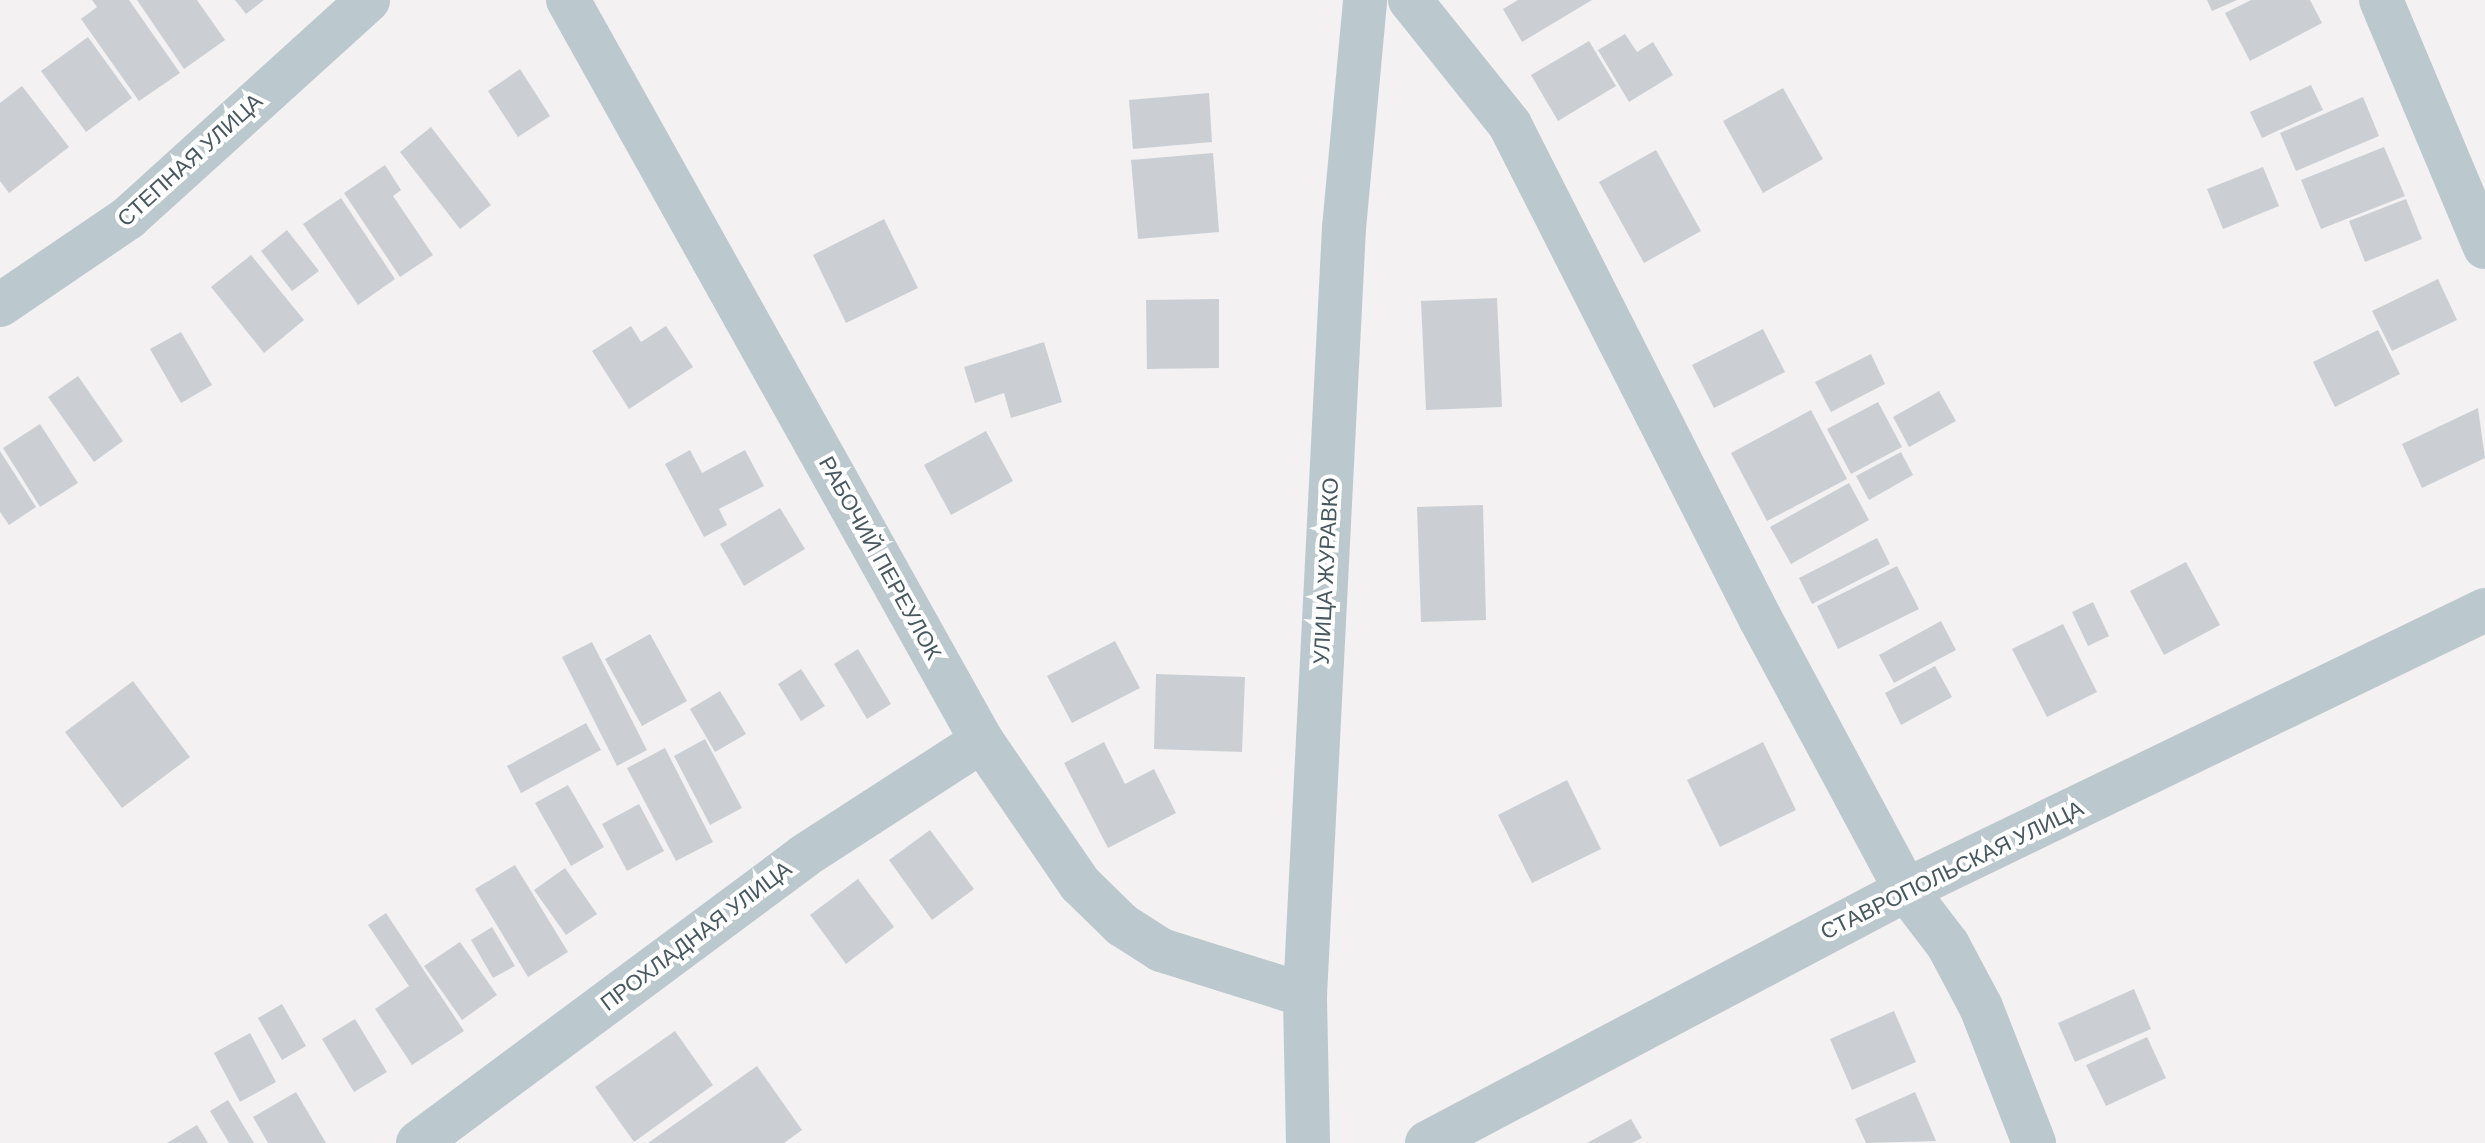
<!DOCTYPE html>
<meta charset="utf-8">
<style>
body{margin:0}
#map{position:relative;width:2485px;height:1143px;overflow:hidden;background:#f3f1f1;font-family:"DM Sans",sans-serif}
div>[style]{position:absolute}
.building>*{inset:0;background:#cbcfd4}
.minor>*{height:44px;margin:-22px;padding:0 22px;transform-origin:22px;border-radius:22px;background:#bbc8ce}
span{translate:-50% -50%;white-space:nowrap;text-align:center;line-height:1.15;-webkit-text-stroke:8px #fff;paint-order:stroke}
.street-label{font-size:22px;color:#475860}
</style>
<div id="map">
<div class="building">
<i style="clip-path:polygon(92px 0,129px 0,180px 73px,139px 101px,81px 19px,97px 7px)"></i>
<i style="clip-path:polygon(137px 0,197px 0,225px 40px,184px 69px)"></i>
<i style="clip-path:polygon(235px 0,264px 0,246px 14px)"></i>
<i style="clip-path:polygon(1518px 0,1592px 0,1522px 42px,1503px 9px)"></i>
<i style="clip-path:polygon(2207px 0,2237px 0,2212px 11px)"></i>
<i style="clip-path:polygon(2251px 0,2310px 0,2322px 23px,2250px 61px,2225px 13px)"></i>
<i style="clip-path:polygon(1625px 34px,1637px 52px,1653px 42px,1673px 75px,1629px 102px,1598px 50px)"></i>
<i style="clip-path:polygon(88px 37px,132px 98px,86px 132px,41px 71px)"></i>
<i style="clip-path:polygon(1589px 41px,1616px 86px,1558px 121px,1531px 75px)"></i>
<i style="clip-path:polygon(520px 69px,550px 116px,518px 137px,488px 91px)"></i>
<i style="clip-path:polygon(2311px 85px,2323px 110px,2262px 138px,2250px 112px)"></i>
<i style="clip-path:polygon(22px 86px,69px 147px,9px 193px,0 181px,0 103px)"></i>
<i style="clip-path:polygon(1783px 88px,1823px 159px,1763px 193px,1723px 121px)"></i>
<i style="clip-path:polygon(1209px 93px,1212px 142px,1133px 149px,1129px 100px)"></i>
<i style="clip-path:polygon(2363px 97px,2379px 136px,2296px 171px,2280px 133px)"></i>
<i style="clip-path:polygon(431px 127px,491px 205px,460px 229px,400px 152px)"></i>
<i style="clip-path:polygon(2384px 147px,2405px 196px,2321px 229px,2301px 180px)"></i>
<i style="clip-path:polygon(1656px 150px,1701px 231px,1644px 263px,1599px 182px)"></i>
<i style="clip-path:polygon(1213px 153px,1219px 232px,1138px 239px,1131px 160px)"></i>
<i style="clip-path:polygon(385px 165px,401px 190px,393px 196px,433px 255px,400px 277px,344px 193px)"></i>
<i style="clip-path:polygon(2263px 167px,2279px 206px,2223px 229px,2207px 189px)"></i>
<i style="clip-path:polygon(341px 198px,395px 279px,358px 305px,303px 224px)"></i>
<i style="clip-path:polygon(2406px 199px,2422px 239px,2365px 262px,2349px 221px)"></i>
<i style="clip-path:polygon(884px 219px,918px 288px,846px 323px,813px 255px)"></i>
<i style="clip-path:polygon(287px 230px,319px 271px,292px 291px,261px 251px)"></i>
<i style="clip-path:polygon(251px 255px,304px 320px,264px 353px,211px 287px)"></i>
<i style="clip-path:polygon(2438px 279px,2457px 320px,2392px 351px,2372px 311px)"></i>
<i style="clip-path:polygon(1497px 298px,1502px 407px,1426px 410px,1421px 301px)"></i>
<i style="clip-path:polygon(1219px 299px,1219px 368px,1147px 369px,1146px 300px)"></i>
<i style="clip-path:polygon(631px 326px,641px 342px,666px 326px,693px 367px,629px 409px,592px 351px)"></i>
<i style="clip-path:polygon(1763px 329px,1785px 372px,1714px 408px,1692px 365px)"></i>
<i style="clip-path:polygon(2378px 330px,2400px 374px,2335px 407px,2313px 362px)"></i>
<i style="clip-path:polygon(181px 332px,212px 385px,181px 403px,150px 349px)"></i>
<i style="clip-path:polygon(1044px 342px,1062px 402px,1011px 418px,1004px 393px,975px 403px,964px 367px)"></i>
<i style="clip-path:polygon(1871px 354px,1885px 384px,1831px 412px,1815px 382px)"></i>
<i style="clip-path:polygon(78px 376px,123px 441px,94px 462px,48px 397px)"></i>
<i style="clip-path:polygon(1939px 391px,1956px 421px,1909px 447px,1893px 417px)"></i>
<i style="clip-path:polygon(1878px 402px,1902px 447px,1851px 474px,1827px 429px)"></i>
<i style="clip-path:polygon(2478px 408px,2485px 458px,2422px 488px,2402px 444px)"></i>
<i style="clip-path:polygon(1811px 410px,1847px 479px,1767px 521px,1731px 453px)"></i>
<i style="clip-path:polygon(40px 424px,78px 483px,40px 507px,3px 448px)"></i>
<i style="clip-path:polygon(986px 431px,1013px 481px,951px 515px,924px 465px)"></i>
<i style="clip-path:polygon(690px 450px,702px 473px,745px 450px,764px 486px,719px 509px,727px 525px,704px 537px,665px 464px)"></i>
<i style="clip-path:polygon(0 451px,36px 507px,9px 525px,0 512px)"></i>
<i style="clip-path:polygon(1901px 452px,1913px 475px,1869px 500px,1856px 476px)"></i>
<i style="clip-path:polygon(1849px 483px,1869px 520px,1791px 564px,1770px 527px)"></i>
<i style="clip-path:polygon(1483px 505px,1486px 620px,1421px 622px,1417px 507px)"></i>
<i style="clip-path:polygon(780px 508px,805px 549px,744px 586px,720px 544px)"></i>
<i style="clip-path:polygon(1877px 538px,1890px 564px,1812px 604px,1799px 578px)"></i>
<i style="clip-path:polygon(2186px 562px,2220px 625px,2164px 655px,2130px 591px)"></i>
<i style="clip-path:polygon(1897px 566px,1919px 609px,1838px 649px,1817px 606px)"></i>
<i style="clip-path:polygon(2093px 602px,2109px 636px,2088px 646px,2072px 612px)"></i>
<i style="clip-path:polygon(1941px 621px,1956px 650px,1894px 683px,1879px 655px)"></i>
<i style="clip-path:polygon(2063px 624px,2097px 692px,2047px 717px,2012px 649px)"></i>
<i style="clip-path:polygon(650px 634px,687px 701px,642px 726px,605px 659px)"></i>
<i style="clip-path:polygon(1115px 641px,1140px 688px,1072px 723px,1047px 676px)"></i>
<i style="clip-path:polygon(592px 642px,647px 750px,617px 766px,562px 657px)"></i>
<i style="clip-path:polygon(858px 649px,891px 704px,867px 719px,834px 664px)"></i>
<i style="clip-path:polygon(1935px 666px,1952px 697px,1901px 725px,1885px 693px)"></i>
<i style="clip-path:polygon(801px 669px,825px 706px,801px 721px,778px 684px)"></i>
<i style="clip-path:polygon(1156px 674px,1245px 677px,1242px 752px,1154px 749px)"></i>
<i style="clip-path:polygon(133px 681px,190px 757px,122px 808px,65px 732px)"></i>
<i style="clip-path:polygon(720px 691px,746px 734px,715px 752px,690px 709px)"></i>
<i style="clip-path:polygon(586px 723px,601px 750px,521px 793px,507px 766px)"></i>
<i style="clip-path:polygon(705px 739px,742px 808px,710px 825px,674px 756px)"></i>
<i style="clip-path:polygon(1104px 742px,1125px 784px,1154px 769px,1176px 813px,1108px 848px,1064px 763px)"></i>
<i style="clip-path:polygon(1763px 742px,1796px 810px,1720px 847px,1687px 780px)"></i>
<i style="clip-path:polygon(665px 748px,713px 842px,676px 861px,627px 768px)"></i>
<i style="clip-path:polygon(1567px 780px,1601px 849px,1532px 883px,1498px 815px)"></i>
<i style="clip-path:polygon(568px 785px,604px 847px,571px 866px,535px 803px)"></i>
<i style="clip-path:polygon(639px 804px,664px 851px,627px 871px,602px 824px)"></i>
<i style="clip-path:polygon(930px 830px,974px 889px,932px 920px,889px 860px)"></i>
<i style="clip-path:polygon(515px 865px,568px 952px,528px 977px,475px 889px)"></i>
<i style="clip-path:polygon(565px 868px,597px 914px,566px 935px,534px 890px)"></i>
<i style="clip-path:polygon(858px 879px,894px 927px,846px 964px,810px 915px)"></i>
<i style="clip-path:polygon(386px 913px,464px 1031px,412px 1065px,375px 1009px,409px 986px,368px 925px)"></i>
<i style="clip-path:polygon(492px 927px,515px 966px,493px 978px,471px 940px)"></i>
<i style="clip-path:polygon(460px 942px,497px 995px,462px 1020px,424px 966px)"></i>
<i style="clip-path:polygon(2134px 989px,2151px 1029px,2075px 1062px,2058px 1023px)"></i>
<i style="clip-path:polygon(282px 1004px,306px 1046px,282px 1060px,258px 1018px)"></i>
<i style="clip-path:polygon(1894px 1011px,1916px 1062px,1852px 1090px,1830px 1039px)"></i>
<i style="clip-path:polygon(355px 1019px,387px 1072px,354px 1092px,322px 1039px)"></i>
<i style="clip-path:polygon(675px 1031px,713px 1085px,634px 1142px,595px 1087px)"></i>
<i style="clip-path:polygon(250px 1033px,276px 1082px,240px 1102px,214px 1053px)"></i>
<i style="clip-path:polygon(2147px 1037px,2166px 1078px,2106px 1106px,2086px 1065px)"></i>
<i style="clip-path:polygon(757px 1066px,802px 1130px,784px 1143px,648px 1143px)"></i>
<i style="clip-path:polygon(296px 1092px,326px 1143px,268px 1143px,253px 1117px)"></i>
<i style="clip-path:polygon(1915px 1092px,1936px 1141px,1866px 1143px,1855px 1119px)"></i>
<i style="clip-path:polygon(228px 1100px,254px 1143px,229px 1143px,210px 1111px)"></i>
<i style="clip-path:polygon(1631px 1119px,1642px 1138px,1632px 1143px,1587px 1143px)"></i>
<i style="clip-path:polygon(197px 1125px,208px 1143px,167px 1143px)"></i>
</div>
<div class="minor">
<i style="left:568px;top:0;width:849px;rotate:60.81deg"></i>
<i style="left:982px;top:741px;width:173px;rotate:55.6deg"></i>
<i style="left:1080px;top:884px;width:59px;rotate:44.3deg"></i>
<i style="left:1122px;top:925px;width:46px;rotate:32.7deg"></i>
<i style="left:1161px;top:950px;width:151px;rotate:17.4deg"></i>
<i style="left:1410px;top:0;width:160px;rotate:51.3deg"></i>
<i style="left:1510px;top:125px;width:553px;rotate:63.11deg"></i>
<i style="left:1760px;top:618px;width:309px;rotate:61.8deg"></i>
<i style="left:1906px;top:890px;width:69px;rotate:52.6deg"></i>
<i style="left:1948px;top:945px;width:70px;rotate:62deg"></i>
<i style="left:1981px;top:1007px;width:146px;rotate:68.7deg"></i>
<i style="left:2381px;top:0;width:268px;rotate:67.2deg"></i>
<i style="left:0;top:305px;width:155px;rotate:-34.2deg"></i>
<i style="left:128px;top:218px;width:324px;rotate:-42.2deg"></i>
<i style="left:418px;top:1143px;width:481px;rotate:-36.6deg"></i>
<i style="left:804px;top:856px;width:212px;rotate:-32.9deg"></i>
<i style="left:1308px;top:1143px;width:148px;rotate:-91.2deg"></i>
<i style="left:1305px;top:995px;width:768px;rotate:-87.09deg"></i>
<i style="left:1344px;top:228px;width:229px;rotate:-84.7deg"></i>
<i style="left:1427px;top:1143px;width:542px;rotate:-27.84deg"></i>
<i style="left:1906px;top:890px;width:643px;rotate:-25.81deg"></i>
</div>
<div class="street-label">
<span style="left:190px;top:160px;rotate:-42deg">СТЕПНАЯ УЛИЦА</span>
<span style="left:880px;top:558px;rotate:61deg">РАБОЧИЙ ПЕРЕУЛОК</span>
<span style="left:1326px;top:571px;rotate:-87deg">УЛИЦА ЖУРАВКО</span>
<span style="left:1952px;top:870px;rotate:-26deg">СТАВРОПОЛЬСКАЯ УЛИЦА</span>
<span style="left:696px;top:936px;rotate:-37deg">ПРОХЛАДНАЯ УЛИЦА</span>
</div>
</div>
